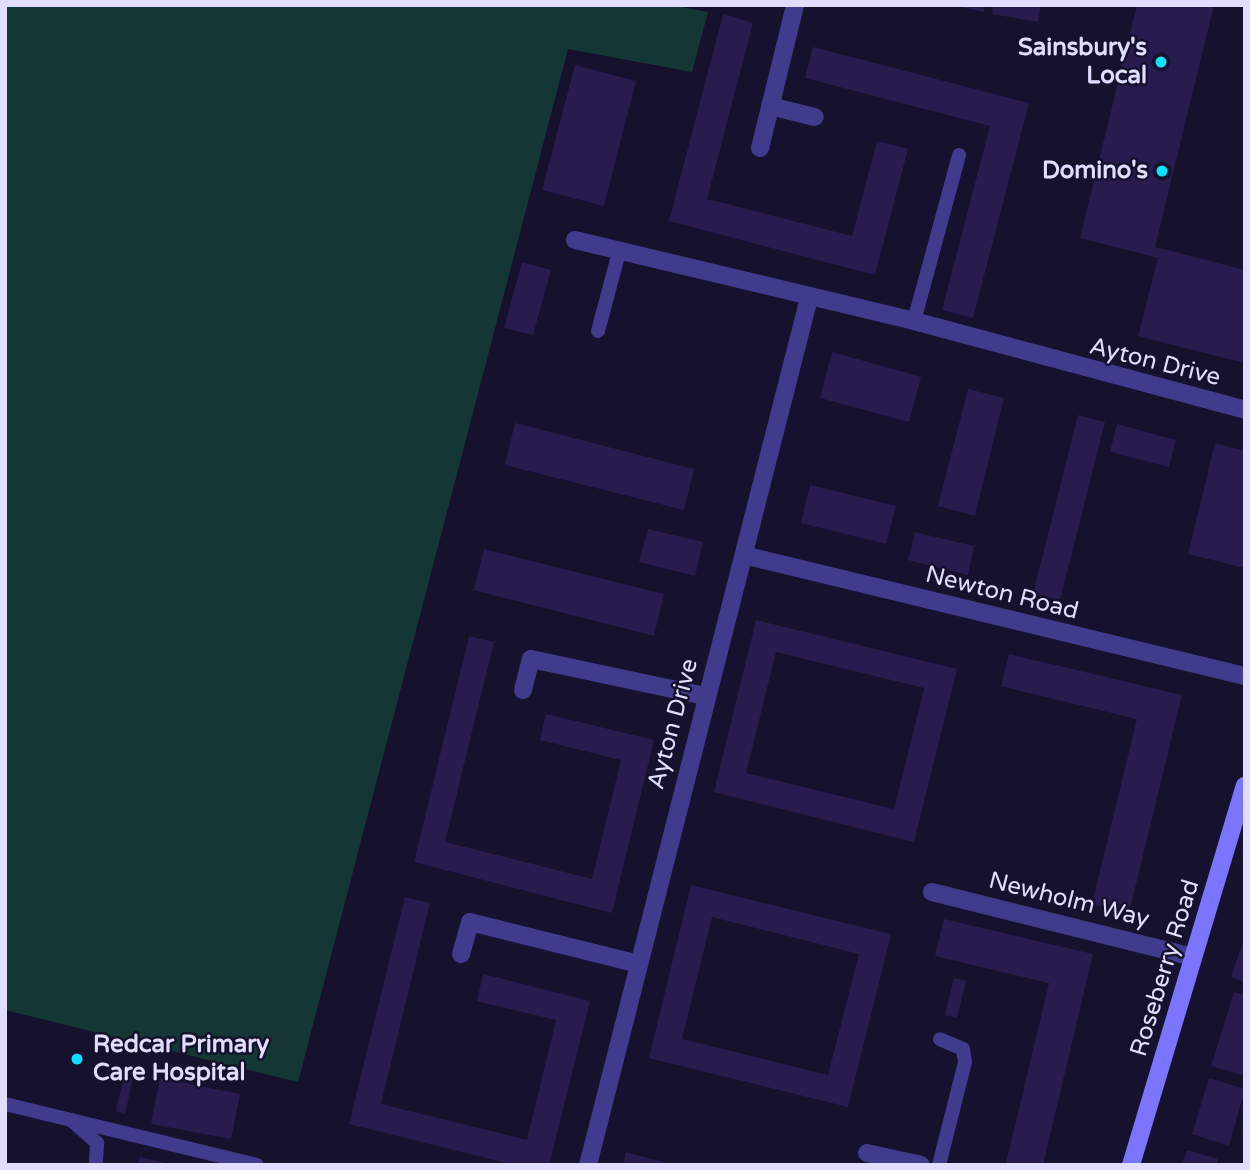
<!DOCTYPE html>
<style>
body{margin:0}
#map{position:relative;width:1250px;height:1170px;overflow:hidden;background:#16112d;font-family:"Varela Round",sans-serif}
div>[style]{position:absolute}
.green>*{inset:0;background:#143736}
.building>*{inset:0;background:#281c4e}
.lane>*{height:14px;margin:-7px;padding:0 7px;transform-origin:7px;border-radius:7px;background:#403b8d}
.street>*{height:18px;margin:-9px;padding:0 9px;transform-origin:9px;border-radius:9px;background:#403b8d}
.secondary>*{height:18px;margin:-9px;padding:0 9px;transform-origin:9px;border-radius:9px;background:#7a74ff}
.dots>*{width:19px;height:19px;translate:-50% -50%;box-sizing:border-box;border:4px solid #16112d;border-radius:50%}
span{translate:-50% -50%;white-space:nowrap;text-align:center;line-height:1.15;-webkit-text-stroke:5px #16112d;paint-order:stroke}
.poi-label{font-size:24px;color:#e1ddff;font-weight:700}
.right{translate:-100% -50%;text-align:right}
.left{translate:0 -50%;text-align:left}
.street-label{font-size:24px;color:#e1ddff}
.frame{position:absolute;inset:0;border:7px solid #e1ddff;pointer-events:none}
</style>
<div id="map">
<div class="green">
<i style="clip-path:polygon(5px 5px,671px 5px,708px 12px,692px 72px,568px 49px,298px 1082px,5px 1010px)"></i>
</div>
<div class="building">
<i style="clip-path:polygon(952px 5px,985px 5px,984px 12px)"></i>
<i style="clip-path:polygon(993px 5px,1041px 5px,1038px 22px,992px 14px)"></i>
<i style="clip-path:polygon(1137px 5px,1214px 5px,1155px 247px,1245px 270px,1245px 363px,1138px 336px,1158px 258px,1080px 238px)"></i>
<i style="clip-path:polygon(723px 14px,753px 23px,707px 199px,852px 236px,877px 141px,908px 149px,875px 275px,669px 221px)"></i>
<i style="clip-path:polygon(813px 47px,1029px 103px,973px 318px,942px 310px,990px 126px,805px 78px)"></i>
<i style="clip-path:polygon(575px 65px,636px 81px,604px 206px,542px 190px)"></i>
<i style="clip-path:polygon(522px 262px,551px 270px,533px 335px,504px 328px)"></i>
<i style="clip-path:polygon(832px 352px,921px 377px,909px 422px,820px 398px)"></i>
<i style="clip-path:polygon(968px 389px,1004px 398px,975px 516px,938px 506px)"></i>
<i style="clip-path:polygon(1078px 415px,1105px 422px,1060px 600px,1033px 594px)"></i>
<i style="clip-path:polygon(515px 423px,694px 469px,684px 510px,505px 465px)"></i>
<i style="clip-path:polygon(1117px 424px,1176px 440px,1169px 467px,1110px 452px)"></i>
<i style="clip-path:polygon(1215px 443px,1245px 451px,1245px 568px,1188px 554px)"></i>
<i style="clip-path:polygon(810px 485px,896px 506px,886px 544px,801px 523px)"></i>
<i style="clip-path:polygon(648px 529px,703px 542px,695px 576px,639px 562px)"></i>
<i style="clip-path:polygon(915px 532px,974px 546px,968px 575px,908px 560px)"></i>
<i style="clip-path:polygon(484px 549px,664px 594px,654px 636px,474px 590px)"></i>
<i style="clip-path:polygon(evenodd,756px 620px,957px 669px,914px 842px,714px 792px,756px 620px,776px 652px,924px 688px,894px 809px,746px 773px,776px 652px)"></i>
<i style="clip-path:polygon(469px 636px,494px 642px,445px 842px,592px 879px,621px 760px,540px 740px,546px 714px,654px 740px,612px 913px,414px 862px)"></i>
<i style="clip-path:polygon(1009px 654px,1182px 695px,1129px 913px,1092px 904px,1137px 719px,1001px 686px)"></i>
<i style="clip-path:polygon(evenodd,691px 885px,891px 934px,848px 1107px,649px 1058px,691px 885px,712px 917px,859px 954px,828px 1075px,682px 1039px,712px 917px)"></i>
<i style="clip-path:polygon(405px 897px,430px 903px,381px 1104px,527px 1140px,556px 1020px,477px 1001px,483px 974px,590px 1001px,549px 1165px,514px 1165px,349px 1124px)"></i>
<i style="clip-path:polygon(944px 919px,1093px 954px,1043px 1165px,1006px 1163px,1049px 983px,935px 956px)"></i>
<i style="clip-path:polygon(1245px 936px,1245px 982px,1231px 977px)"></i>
<i style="clip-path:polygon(954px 978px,966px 981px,957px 1018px,945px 1015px)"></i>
<i style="clip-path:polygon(1234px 992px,1245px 995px,1245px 1076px,1211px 1066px)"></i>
<i style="clip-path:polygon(126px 1067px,135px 1069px,125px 1114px,116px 1111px)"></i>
<i style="clip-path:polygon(160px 1078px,240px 1094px,231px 1139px,151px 1124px)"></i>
<i style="clip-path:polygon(1209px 1078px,1245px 1089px,1229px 1146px,1192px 1134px)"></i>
<i style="clip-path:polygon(1187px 1150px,1218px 1159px,1216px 1165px,1182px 1165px)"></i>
<i style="clip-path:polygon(626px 1152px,671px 1164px,671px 1165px,623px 1165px)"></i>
<i style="clip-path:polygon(140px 1157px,169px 1164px,169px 1165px,138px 1165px)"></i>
</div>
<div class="lane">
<i style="left:914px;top:321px;width:172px;rotate:-74.8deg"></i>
<i style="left:598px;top:331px;width:82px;rotate:-75.1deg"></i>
<i style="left:5px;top:1104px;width:68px;rotate:13.6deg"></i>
<i style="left:71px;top:1120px;width:35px;rotate:41deg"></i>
<i style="left:97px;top:1143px;width:22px;rotate:93deg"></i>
<i style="left:71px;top:1120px;width:191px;rotate:13.6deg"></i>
<i style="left:939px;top:1165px;width:106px;rotate:-75.8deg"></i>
<i style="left:965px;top:1062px;width:13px;rotate:-99deg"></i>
<i style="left:963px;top:1049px;width:25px;rotate:-157deg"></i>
</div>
<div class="street">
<i style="left:770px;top:106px;width:46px;rotate:13.7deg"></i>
<i style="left:760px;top:148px;width:147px;rotate:-76.2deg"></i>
<i style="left:575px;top:240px;width:349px;rotate:13.4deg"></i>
<i style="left:914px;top:321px;width:343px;rotate:15deg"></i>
<i style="left:747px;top:556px;width:512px;rotate:13.55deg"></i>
<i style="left:523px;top:690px;width:32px;rotate:-76deg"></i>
<i style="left:531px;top:659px;width:178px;rotate:12deg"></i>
<i style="left:932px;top:892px;width:269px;rotate:14deg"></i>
<i style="left:461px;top:954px;width:33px;rotate:-74deg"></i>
<i style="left:470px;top:922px;width:174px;rotate:14deg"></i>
<i style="left:867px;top:1153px;width:55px;rotate:12.5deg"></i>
<i style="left:588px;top:1165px;width:895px;rotate:-75.7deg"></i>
</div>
<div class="secondary">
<i style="left:1131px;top:1165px;width:396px;rotate:-73.3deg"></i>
</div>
<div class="dots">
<i style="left:1161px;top:62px;background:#09e2ff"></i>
<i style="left:1162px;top:171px;background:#09e2ff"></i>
<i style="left:77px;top:1059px;background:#09e2ff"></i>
</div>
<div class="poi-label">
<span class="right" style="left:1147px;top:62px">Sainsbury's<br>Local</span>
<span class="right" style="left:1148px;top:171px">Domino's</span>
<span class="left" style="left:93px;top:1059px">Redcar Primary<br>Care Hospital</span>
</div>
<div class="street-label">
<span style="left:1155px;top:362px;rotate:14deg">Ayton Drive</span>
<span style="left:1002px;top:593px;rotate:14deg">Newton Road</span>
<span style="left:673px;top:724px;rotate:-75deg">Ayton Drive</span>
<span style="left:1069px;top:900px;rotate:14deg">Newholm Way</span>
<span style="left:1165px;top:968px;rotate:-73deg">Roseberry Road</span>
</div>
<div class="frame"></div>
</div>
